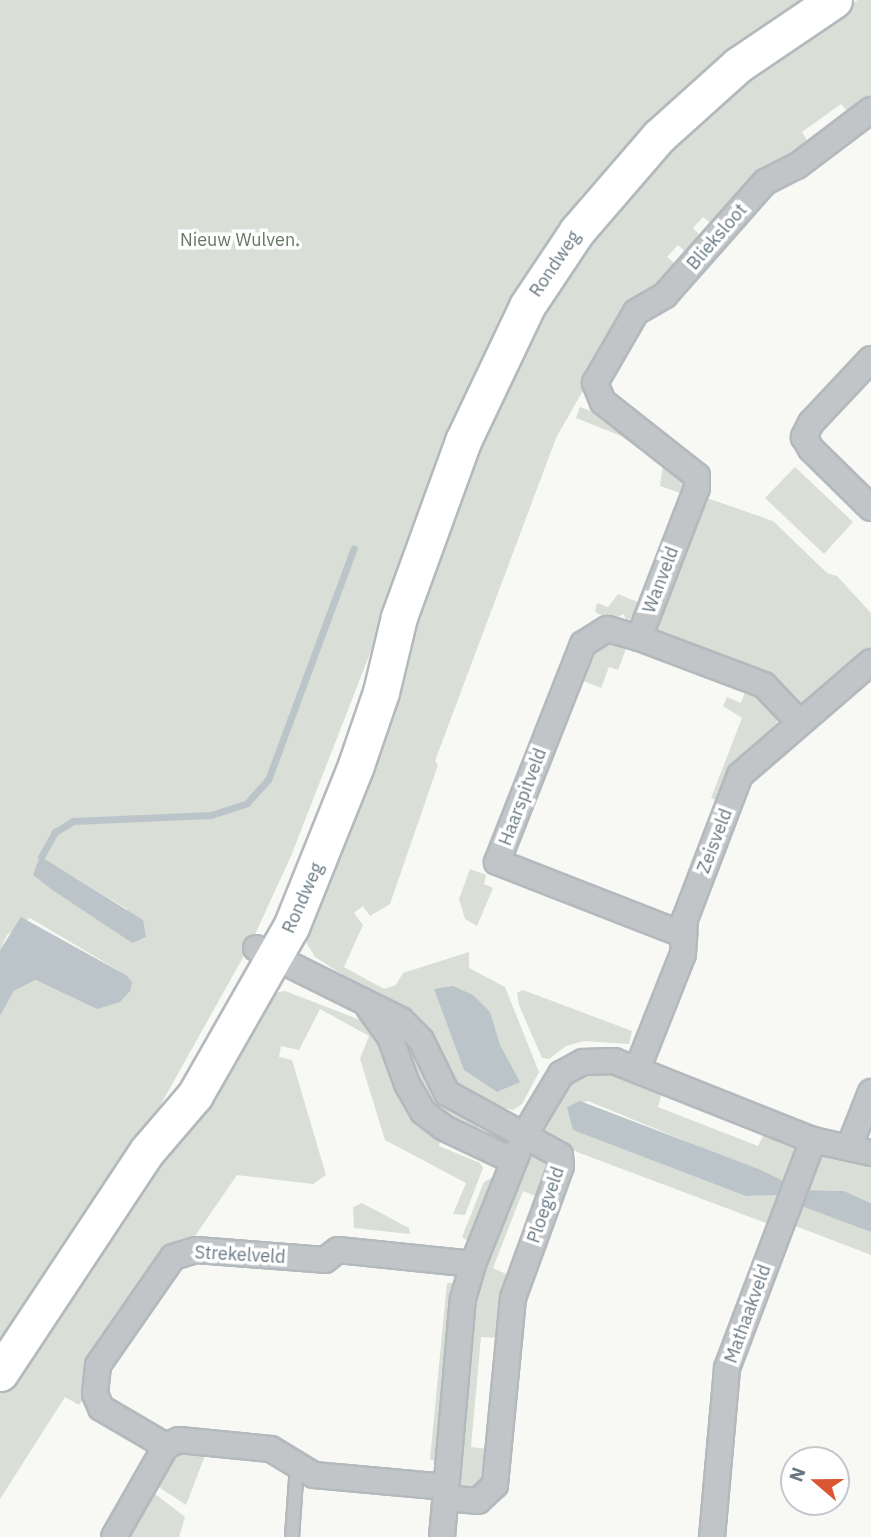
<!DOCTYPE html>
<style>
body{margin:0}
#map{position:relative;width:871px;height:1537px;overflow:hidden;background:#f8f8f5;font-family:"IBM Plex Sans",sans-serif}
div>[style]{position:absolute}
.green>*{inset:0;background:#d9ded6}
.water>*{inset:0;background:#bbc5c9}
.stream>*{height:7px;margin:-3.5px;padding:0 3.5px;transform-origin:3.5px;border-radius:3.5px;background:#bbc5c9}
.roads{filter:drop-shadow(2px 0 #b3b9bd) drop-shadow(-2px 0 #b3b9bd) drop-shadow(0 2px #b3b9bd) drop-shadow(0 -2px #b3b9bd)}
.lane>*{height:12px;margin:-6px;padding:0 6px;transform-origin:6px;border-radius:6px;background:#c1c5c8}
.street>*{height:24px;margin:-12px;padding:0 12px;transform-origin:12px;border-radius:12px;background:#c1c5c8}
.secondary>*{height:35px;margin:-17.5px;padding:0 17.5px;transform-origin:17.5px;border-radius:17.5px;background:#fff}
span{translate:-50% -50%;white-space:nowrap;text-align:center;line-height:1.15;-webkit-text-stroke:7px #fff;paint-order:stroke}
.street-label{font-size:18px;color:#687984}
.park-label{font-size:18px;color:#677763}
.north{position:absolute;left:780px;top:1446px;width:70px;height:70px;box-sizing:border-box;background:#fff;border:2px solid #c3c9ce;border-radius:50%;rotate:290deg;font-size:19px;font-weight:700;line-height:28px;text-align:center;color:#687984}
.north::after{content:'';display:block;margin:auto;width:24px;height:32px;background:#da5532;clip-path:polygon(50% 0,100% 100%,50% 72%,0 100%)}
</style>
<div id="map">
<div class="green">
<i style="clip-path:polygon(evenodd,0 0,806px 0,745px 41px,654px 115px,580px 197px,516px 301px,408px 556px,291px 856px,251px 943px,156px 1113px,0 1352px,0 1016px,14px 991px,37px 980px,54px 987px,126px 975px,30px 918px,7px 935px,0 950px,0 0,44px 859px,127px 909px,132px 943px,34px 876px,44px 859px)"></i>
<i style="clip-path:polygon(858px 0,871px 0,871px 104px,851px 116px,841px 104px,802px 132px,811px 146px,716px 227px,703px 217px,693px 228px,702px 237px,688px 254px,678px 245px,667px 257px,680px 268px,661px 291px,632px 304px,556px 438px,435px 761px,438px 765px,390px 904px,370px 916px,363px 906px,354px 913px,363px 925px,344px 967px,384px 989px,396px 985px,403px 973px,469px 952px,469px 968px,505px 987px,539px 1072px,522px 1104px,513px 1110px,462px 1098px,399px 1011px,315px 957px,303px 937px,479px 432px,565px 267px,691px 120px,814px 25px)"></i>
<i style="clip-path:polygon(598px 406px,687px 480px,683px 494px,660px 486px,663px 466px,621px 436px,576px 418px,580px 407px,593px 412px)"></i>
<i style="clip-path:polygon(795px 467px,853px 522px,824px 554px,765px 498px)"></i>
<i style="clip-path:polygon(704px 497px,773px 521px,827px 573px,837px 576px,871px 613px,871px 648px,808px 704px,798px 706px,656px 632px,654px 626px)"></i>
<i style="clip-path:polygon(618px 594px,640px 603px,630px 619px,626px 620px,624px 614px,611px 620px,595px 612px,597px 603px,608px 607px)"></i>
<i style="clip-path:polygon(601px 640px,627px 646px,618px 670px,609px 667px,601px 688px,581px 680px,594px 646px)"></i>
<i style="clip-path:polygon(746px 690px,761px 693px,779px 725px,719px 801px,711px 798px,742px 718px,723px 706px,727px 697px,741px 703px)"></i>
<i style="clip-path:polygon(470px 869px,486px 875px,484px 884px,493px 888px,477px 926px,465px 919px,459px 899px)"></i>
<i style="clip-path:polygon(523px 990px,632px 1031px,629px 1044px,584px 1041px,566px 1046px,549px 1059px,542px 1058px,519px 1005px,517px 993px)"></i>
<i style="clip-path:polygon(285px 991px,368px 1023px,393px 1062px,413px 1123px,440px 1142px,439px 1146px,480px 1163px,483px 1168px,465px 1215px,453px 1214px,466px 1183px,385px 1140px,360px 1059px,369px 1036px,320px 1009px,299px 1050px,281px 1046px,279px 1057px,292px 1060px,326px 1175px,313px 1184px,237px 1175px,79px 1405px,65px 1397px,0 1499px,0 1394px,268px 994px)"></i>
<i style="clip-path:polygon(398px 1029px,481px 1122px,474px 1136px,425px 1102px)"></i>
<i style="clip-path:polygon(607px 1071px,662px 1092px,658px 1107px,758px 1146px,765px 1132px,793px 1141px,799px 1149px,785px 1182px,588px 1101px,567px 1107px,571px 1116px,746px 1196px,780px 1195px,769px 1224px,577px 1152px,541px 1132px,569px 1082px,590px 1072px)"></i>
<i style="clip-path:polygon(528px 1151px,552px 1159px,540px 1198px,523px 1191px,493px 1268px,513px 1277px,499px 1310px,498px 1320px,504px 1321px,500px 1338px,481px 1337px,471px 1447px,487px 1449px,483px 1489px,458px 1489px,474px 1294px)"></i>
<i style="clip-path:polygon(819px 1153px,871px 1161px,871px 1203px,844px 1191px,804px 1190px)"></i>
<i style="clip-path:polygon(497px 1175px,472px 1244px,462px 1237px,484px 1182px)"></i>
<i style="clip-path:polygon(799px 1202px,871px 1232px,871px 1255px,793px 1225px)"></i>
<i style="clip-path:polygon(362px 1203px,409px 1228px,410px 1234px,354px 1228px,353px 1207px)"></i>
<i style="clip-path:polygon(447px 1283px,456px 1283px,440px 1463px,430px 1459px)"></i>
<i style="clip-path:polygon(177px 1452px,200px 1453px,204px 1458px,186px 1505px,157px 1486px)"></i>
<i style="clip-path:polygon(150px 1490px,185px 1517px,179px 1537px,124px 1537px)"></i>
</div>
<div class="water">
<i style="clip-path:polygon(40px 856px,143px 920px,146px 937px,132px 943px,51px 889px,33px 875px)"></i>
<i style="clip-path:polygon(21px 917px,126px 975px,132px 982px,130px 991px,120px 1002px,97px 1009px,36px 980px,14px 991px,0 1016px,0 950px)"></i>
<i style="clip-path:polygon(453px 986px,473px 995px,490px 1012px,500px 1045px,520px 1082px,497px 1092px,464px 1070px,434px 989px)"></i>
<i style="clip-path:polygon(580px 1101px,761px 1170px,785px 1182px,780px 1195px,746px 1196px,573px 1130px,567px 1107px)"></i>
<i style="clip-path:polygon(804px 1190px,844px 1191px,871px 1203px,871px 1232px,804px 1207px,799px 1202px)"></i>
</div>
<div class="stream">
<i style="left:41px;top:857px;width:29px;rotate:-61deg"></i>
<i style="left:55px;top:832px;width:21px;rotate:-31deg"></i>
<i style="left:73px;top:821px;width:138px;rotate:-2.5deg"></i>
<i style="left:211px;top:815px;width:38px;rotate:-18deg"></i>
<i style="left:247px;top:803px;width:31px;rotate:-48deg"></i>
<i style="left:268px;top:780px;width:247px;rotate:-69.7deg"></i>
</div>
<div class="roads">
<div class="lane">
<i style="left:292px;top:1537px;width:71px;rotate:-86deg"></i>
</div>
<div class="street">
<i style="left:871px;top:359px;width:88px;rotate:133.2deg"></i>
<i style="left:811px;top:423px;width:16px;rotate:117deg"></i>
<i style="left:804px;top:437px;width:14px;rotate:60deg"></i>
<i style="left:811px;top:449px;width:84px;rotate:44.5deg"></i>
<i style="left:639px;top:638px;width:33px;rotate:-164deg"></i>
<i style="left:607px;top:629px;width:28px;rotate:148deg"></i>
<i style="left:583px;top:644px;width:234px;rotate:111.5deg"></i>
<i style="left:497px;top:862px;width:201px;rotate:21.3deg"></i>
<i style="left:799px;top:722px;width:51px;rotate:-133.4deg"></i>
<i style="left:764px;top:685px;width:134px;rotate:-159.4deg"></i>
<i style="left:639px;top:638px;width:161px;rotate:-68.9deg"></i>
<i style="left:697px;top:488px;width:12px;rotate:-90deg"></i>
<i style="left:697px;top:476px;width:120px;rotate:-141.8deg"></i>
<i style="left:603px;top:402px;width:21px;rotate:-113deg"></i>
<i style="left:595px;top:383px;width:82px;rotate:-60deg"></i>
<i style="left:636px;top:312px;width:34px;rotate:-30deg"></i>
<i style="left:665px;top:295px;width:151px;rotate:-48.5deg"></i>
<i style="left:765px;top:182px;width:36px;rotate:-27deg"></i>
<i style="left:797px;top:166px;width:93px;rotate:-37.1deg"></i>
<i style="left:256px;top:948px;width:162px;rotate:26.4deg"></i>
<i style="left:401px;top:1020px;width:28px;rotate:45deg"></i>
<i style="left:421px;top:1040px;width:59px;rotate:63.9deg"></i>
<i style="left:447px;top:1093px;width:129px;rotate:28.8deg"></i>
<i style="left:560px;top:1155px;width:11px;rotate:85deg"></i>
<i style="left:561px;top:1166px;width:140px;rotate:110deg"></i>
<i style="left:513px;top:1298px;width:188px;rotate:95.5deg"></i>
<i style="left:495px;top:1485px;width:23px;rotate:137deg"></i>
<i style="left:478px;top:1501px;width:33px;rotate:-175deg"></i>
<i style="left:369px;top:1008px;width:36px;rotate:54deg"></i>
<i style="left:390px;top:1037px;width:50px;rotate:70.1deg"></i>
<i style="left:407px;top:1084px;width:32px;rotate:60deg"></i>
<i style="left:423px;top:1112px;width:26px;rotate:37deg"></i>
<i style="left:444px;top:1128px;width:77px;rotate:25.2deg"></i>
<i style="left:637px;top:1070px;width:125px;rotate:-68.4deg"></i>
<i style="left:683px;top:954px;width:35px;rotate:-87deg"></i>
<i style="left:685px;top:919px;width:154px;rotate:-69.1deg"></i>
<i style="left:740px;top:775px;width:173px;rotate:-40.8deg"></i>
<i style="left:850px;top:1145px;width:57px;rotate:-68.4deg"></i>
<i style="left:166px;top:1446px;width:75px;rotate:-149.7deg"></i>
<i style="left:101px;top:1408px;width:15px;rotate:-113deg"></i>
<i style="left:95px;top:1394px;width:29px;rotate:-84deg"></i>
<i style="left:98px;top:1365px;width:131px;rotate:-55.2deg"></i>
<i style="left:173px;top:1257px;width:24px;rotate:-17deg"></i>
<i style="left:196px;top:1250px;width:129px;rotate:4.4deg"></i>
<i style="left:325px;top:1260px;width:16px;rotate:-38deg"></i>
<i style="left:338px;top:1250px;width:136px;rotate:5.9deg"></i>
<i style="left:114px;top:1537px;width:105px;rotate:-60.3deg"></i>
<i style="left:166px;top:1446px;width:14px;rotate:-25deg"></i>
<i style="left:179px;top:1440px;width:92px;rotate:5.6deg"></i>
<i style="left:271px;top:1449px;width:50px;rotate:31.2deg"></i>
<i style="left:314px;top:1475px;width:133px;rotate:5.2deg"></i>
<i style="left:442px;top:1537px;width:239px;rotate:-85deg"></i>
<i style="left:463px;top:1299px;width:36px;rotate:-74deg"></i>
<i style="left:473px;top:1264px;width:140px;rotate:-68.2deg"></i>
<i style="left:525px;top:1134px;width:70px;rotate:-59deg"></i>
<i style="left:561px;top:1074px;width:25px;rotate:-29deg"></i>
<i style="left:583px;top:1062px;width:31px;rotate:-2deg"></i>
<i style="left:614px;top:1061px;width:214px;rotate:21.7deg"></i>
<i style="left:813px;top:1140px;width:59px;rotate:12.6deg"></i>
<i style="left:712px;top:1537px;width:170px;rotate:-84.9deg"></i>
<i style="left:727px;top:1368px;width:244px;rotate:-69.3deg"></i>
</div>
<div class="secondary">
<i style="left:0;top:1373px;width:266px;rotate:-56.5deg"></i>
<i style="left:147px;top:1151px;width:74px;rotate:-49.4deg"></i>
<i style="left:195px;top:1095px;width:193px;rotate:-60.3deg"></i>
<i style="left:291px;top:927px;width:175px;rotate:-68.1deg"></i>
<i style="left:356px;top:765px;width:77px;rotate:-71.1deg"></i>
<i style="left:381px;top:692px;width:77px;rotate:-76.5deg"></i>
<i style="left:399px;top:617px;width:187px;rotate:-70deg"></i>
<i style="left:463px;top:441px;width:149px;rotate:-64.6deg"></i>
<i style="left:527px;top:306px;width:90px;rotate:-56.3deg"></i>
<i style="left:577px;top:231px;width:124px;rotate:-49.2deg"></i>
<i style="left:658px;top:137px;width:108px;rotate:-42deg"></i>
<i style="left:738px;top:65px;width:116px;rotate:-34.1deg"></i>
</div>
</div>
<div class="street-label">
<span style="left:717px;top:237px;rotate:-49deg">Blieksloot</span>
<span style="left:555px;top:264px;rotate:-56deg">Rondweg</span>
<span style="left:661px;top:580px;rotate:-69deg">Wanveld</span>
<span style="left:523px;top:797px;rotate:-69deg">Haarspitveld</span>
<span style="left:715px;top:841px;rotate:-69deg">Zeisveld</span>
<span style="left:303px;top:898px;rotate:-66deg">Rondweg</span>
<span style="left:546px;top:1205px;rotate:-71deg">Ploegveld</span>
<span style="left:240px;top:1255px;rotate:3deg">Strekelveld</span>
<span style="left:748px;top:1314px;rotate:-70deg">Mathaakveld</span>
</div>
<div class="park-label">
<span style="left:240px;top:240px">Nieuw Wulven.</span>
</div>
<div class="north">N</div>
</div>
